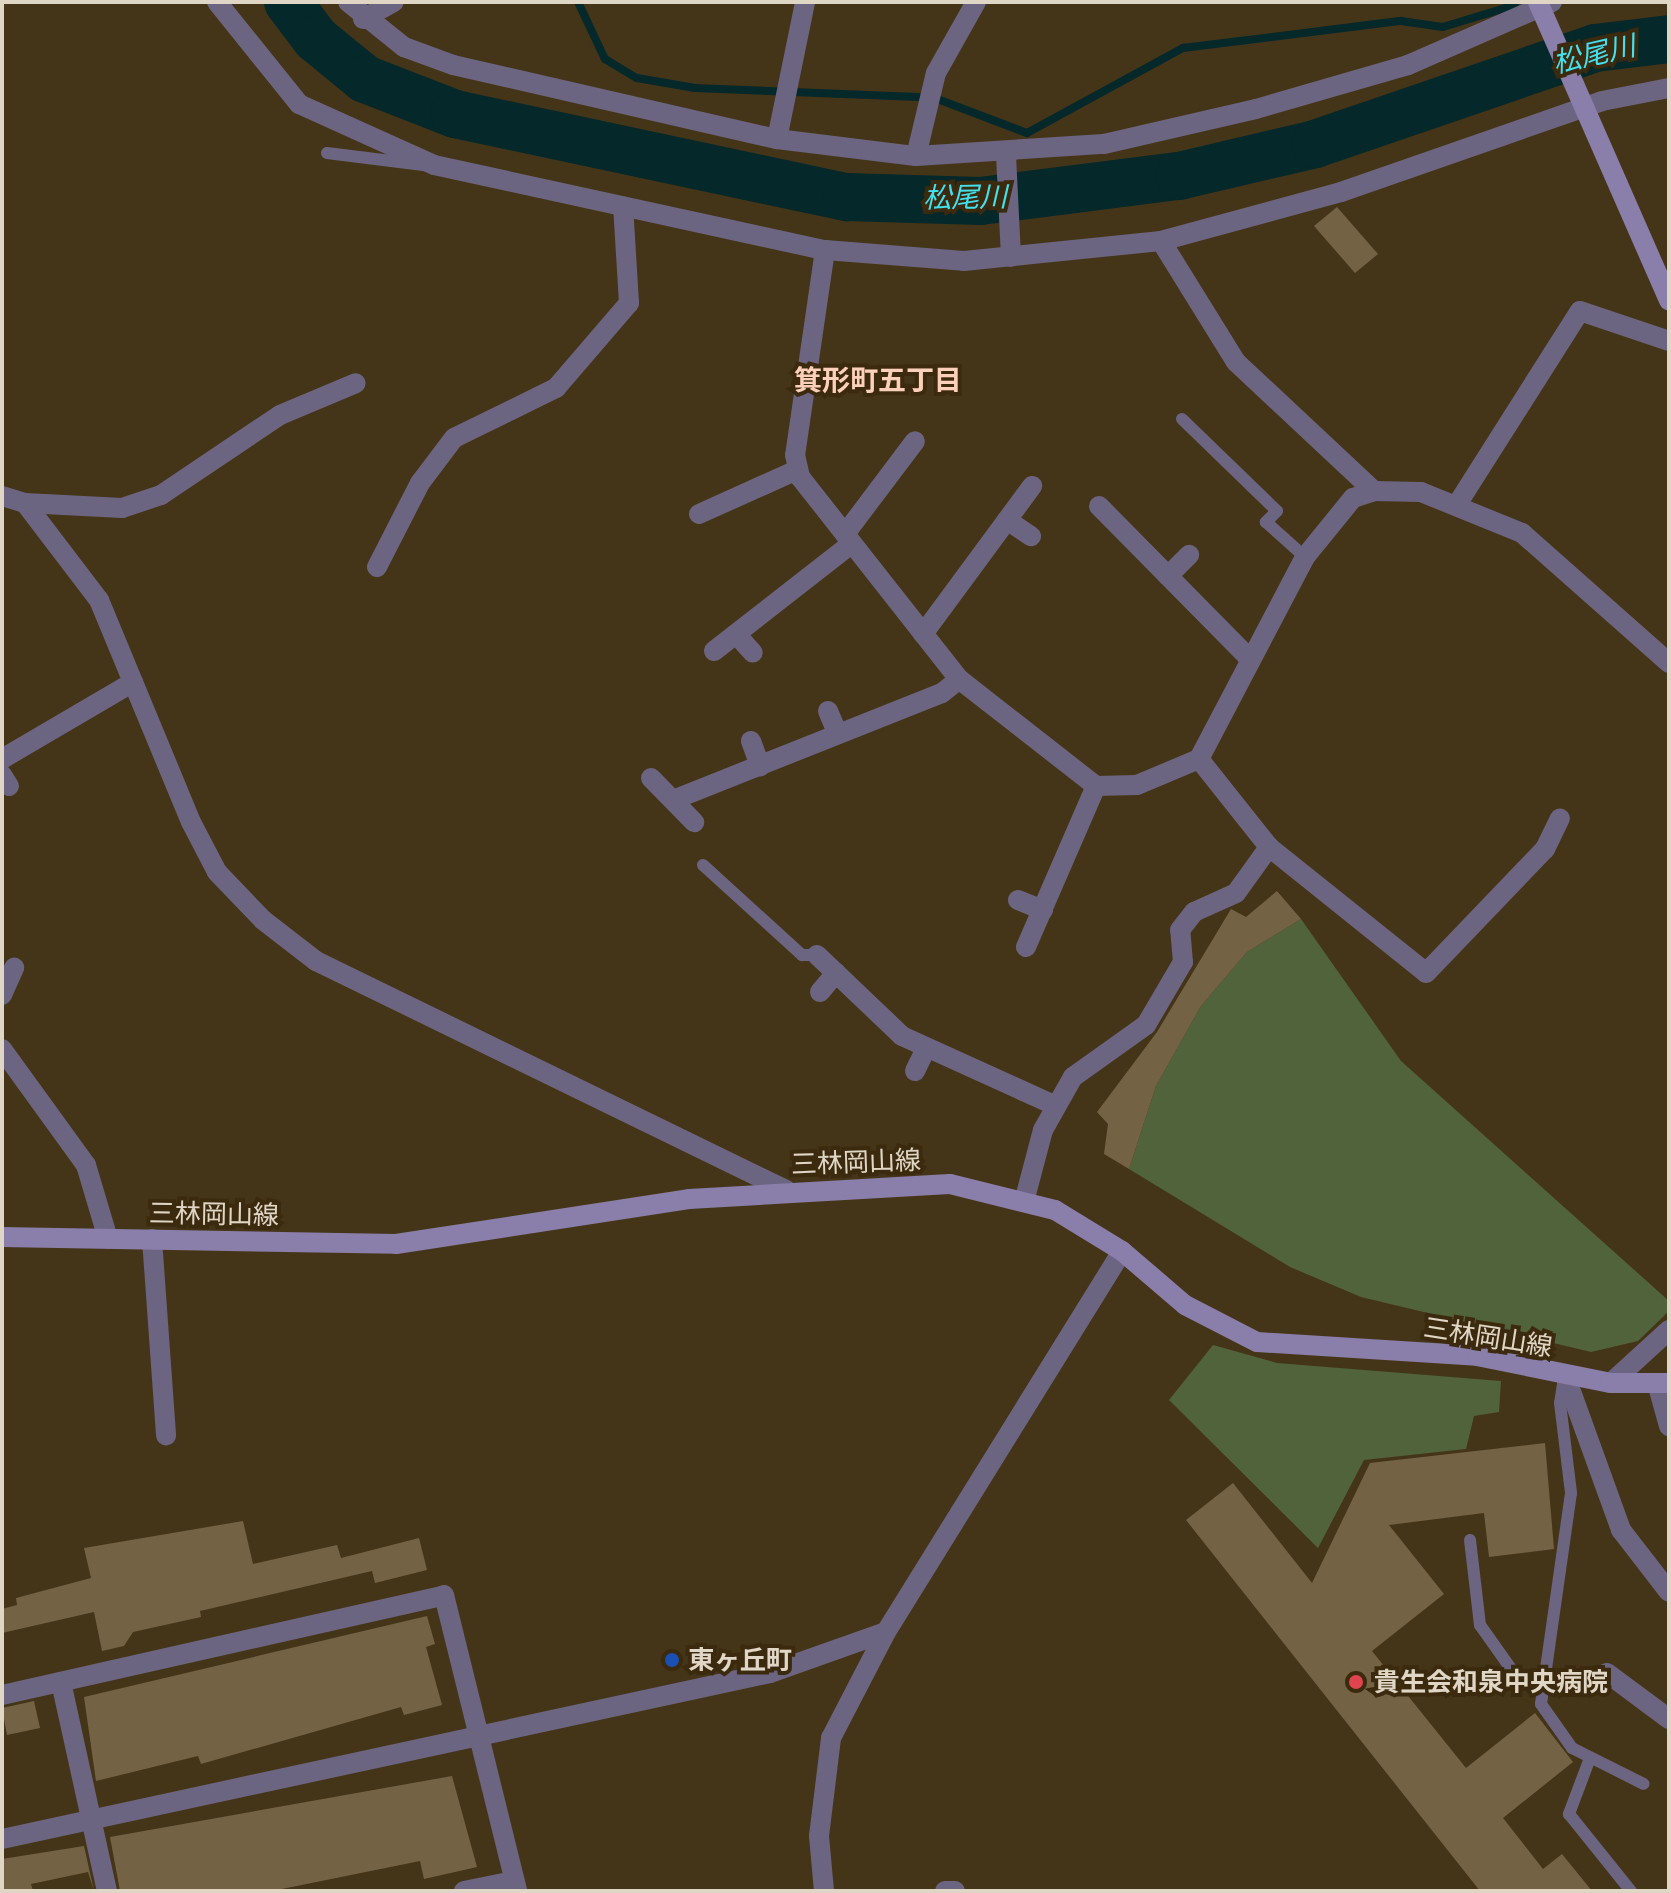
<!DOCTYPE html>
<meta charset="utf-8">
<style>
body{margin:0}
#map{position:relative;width:1671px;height:1893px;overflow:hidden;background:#453518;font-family:Quicksand,"Noto Sans JP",sans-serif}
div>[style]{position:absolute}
.green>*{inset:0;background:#51633a}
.stream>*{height:8px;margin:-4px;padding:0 4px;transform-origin:4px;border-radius:4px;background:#05282b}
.river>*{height:48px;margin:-24px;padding:0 24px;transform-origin:24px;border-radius:24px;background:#05282b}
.building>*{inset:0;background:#746244}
.service>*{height:12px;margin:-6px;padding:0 6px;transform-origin:6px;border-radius:6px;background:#6c6581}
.minor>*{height:20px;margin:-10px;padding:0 10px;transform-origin:10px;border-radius:10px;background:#6c6581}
.tertiary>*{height:20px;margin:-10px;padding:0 10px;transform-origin:10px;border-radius:10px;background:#6c6581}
.secondary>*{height:20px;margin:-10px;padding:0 10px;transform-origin:10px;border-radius:10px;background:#8a7eaa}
.dots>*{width:22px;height:22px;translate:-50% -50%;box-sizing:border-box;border:4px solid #3b2a0e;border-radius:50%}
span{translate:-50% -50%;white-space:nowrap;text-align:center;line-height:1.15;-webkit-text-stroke:8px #3b2a0e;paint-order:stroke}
.street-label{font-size:26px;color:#e0d6c6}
.poi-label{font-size:26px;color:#e0d6c6;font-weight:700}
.left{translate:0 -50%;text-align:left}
.water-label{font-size:28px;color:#42e1f0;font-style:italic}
.neighbourhood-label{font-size:28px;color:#fed0bb;font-weight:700}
.frame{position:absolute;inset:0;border:4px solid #e0d6c6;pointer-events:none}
</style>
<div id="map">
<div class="green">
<i style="clip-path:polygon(1301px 919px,1401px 1061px,1669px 1301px,1669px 1311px,1638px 1341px,1591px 1352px,1361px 1297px,1290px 1267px,1129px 1169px,1156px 1086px,1201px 1006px,1247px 952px)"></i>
<i style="clip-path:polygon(1213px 1345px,1277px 1363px,1501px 1381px,1499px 1412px,1474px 1416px,1466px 1449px,1364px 1460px,1318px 1548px,1169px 1400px)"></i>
</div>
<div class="stream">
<i style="left:578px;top:2px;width:63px;rotate:64.7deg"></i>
<i style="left:605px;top:59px;width:37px;rotate:31deg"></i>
<i style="left:637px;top:78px;width:59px;rotate:9.8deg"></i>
<i style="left:695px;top:88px;width:223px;rotate:2.3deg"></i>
<i style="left:940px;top:100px;width:93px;rotate:20.8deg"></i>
<i style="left:1027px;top:133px;width:178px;rotate:-28.6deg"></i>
<i style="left:1183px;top:48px;width:220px;rotate:-7.1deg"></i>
<i style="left:1401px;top:21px;width:42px;rotate:8.1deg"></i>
<i style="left:1443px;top:27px;width:75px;rotate:-17deg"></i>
</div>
<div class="river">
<i style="left:288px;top:2px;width:46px;rotate:52.9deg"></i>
<i style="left:316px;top:39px;width:63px;rotate:39.2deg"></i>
<i style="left:365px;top:79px;width:97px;rotate:21.3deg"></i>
<i style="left:455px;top:114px;width:401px;rotate:12deg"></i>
<i style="left:847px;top:197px;width:133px;rotate:1.7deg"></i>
<i style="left:980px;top:201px;width:201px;rotate:-7.2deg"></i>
<i style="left:1179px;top:176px;width:140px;rotate:-13.2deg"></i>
<i style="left:1315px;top:144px;width:296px;rotate:-18.9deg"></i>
<i style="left:1595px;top:48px;width:75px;rotate:-6.9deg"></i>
</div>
<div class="building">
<i style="clip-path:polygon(1337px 207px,1378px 254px,1355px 273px,1314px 226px)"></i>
<i style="clip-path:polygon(1277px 891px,1301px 919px,1247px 952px,1201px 1006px,1156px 1086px,1129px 1169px,1104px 1154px,1108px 1124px,1097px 1112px,1157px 1032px,1231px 909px,1246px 917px)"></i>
<i style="clip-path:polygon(1545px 1443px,1554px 1549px,1489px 1557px,1484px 1513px,1389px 1525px,1444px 1594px,1372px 1651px,1466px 1768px,1535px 1713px,1573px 1762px,1503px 1818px,1543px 1869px,1562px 1854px,1592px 1891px,1480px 1891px,1186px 1520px,1233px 1483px,1312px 1583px,1370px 1463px)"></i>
<i style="clip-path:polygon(243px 1521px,253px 1564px,337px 1545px,341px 1558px,419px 1538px,427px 1570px,375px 1583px,372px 1571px,200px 1611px,201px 1617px,133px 1632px,124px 1646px,102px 1651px,94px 1612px,2px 1633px,2px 1609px,17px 1605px,16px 1598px,91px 1578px,84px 1548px)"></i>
<i style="clip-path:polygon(427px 1616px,435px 1644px,426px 1647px,442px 1705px,404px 1715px,401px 1707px,201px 1764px,198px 1756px,96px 1781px,84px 1697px)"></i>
<i style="clip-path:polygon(34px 1701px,40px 1728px,7px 1735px,2px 1708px)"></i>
<i style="clip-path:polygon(452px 1776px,477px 1867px,424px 1879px,420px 1861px,272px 1891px,120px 1891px,110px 1837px)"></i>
<i style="clip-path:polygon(84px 1846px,94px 1891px,88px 1872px,31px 1884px,33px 1891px,2px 1891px,2px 1859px)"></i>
</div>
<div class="service">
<i style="left:327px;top:153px;width:97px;rotate:7.1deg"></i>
<i style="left:1182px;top:419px;width:132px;rotate:44.1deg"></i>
<i style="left:1277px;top:511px;width:16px;rotate:135deg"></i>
<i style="left:1266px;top:522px;width:52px;rotate:41.9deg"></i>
<i style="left:703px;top:865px;width:134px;rotate:42.3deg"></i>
<i style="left:802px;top:955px;width:15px"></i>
<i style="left:1564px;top:1378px;width:25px;rotate:99deg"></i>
<i style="left:1560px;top:1403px;width:91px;rotate:83deg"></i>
<i style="left:1571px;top:1493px;width:213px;rotate:98.1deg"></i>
<i style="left:1541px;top:1704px;width:54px;rotate:54.8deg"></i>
<i style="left:1572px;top:1748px;width:80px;rotate:26.6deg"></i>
<i style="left:1470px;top:1540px;width:86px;rotate:83.3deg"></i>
<i style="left:1480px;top:1625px;width:64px;rotate:54.6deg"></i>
<i style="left:1517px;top:1677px;width:24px;rotate:9deg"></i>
<i style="left:1590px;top:1758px;width:60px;rotate:110.6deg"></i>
<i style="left:1569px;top:1814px;width:99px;rotate:51.2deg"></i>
</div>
<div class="minor">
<i style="left:217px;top:2px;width:131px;rotate:51.2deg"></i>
<i style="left:299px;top:104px;width:148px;rotate:24.3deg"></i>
<i style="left:434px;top:165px;width:400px;rotate:12.3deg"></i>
<i style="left:825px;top:250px;width:139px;rotate:4.5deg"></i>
<i style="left:964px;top:261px;width:198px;rotate:-5.8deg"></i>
<i style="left:1161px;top:241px;width:187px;rotate:-15.2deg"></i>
<i style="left:1341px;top:192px;width:276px;rotate:-19.2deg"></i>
<i style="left:1602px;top:101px;width:68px;rotate:-11deg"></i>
<i style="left:348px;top:2px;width:72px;rotate:38.8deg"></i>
<i style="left:404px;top:47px;width:52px;rotate:20.2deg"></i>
<i style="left:453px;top:65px;width:332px;rotate:12.9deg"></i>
<i style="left:777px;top:139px;width:140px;rotate:7deg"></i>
<i style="left:916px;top:156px;width:188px;rotate:-3.7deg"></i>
<i style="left:1104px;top:144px;width:156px;rotate:-13deg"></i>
<i style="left:1256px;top:109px;width:158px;rotate:-16.1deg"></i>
<i style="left:1408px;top:65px;width:157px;rotate:-23.6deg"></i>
<i style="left:363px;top:19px;width:35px;rotate:-29deg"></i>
<i style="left:777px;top:139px;width:140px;rotate:-78.4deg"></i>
<i style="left:1006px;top:155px;width:102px;rotate:87.2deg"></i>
<i style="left:916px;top:156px;width:85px;rotate:-76.5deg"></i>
<i style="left:936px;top:73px;width:81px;rotate:-60.6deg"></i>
<i style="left:1161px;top:241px;width:142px;rotate:58.2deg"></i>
<i style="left:1236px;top:362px;width:189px;rotate:43.1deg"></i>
<i style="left:825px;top:250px;width:207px;rotate:98.3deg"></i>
<i style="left:795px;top:455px;width:23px;rotate:77deg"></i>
<i style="left:800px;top:477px;width:257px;rotate:51.8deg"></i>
<i style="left:959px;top:679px;width:174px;rotate:38deg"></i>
<i style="left:1096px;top:786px;width:41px;rotate:-1.4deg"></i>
<i style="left:1137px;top:785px;width:67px;rotate:-22.8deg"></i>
<i style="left:1199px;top:759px;width:228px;rotate:-62.3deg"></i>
<i style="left:1305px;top:557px;width:76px;rotate:-50.9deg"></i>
<i style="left:1353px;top:498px;width:22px;rotate:-18deg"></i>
<i style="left:1374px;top:491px;width:47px;rotate:1.2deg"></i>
<i style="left:1421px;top:492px;width:109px;rotate:22.1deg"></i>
<i style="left:1522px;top:533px;width:196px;rotate:41.5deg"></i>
<i style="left:2px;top:496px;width:24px;rotate:17deg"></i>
<i style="left:25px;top:503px;width:122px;rotate:52.7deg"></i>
<i style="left:99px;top:600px;width:240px;rotate:67.5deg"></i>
<i style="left:191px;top:822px;width:56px;rotate:62.5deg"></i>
<i style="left:217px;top:872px;width:66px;rotate:46.2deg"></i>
<i style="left:263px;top:920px;width:67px;rotate:37.7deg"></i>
<i style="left:316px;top:961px;width:523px;rotate:25.98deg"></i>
<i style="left:25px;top:503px;width:97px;rotate:3deg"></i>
<i style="left:122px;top:508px;width:41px;rotate:-18.4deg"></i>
<i style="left:161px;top:495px;width:143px;rotate:-33.9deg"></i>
<i style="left:280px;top:415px;width:82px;rotate:-22.8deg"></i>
<i style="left:1458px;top:503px;width:227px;rotate:-57.6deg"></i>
<i style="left:1580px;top:311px;width:94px;rotate:18.6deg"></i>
<i style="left:1099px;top:506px;width:216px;rotate:45.4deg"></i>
<i style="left:699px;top:514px;width:107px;rotate:-24.2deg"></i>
<i style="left:1007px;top:520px;width:29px;rotate:34deg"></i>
<i style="left:845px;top:534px;width:116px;rotate:-53deg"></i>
<i style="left:377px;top:567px;width:94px;rotate:-62.9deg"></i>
<i style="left:420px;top:483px;width:56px;rotate:-52.9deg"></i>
<i style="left:454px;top:438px;width:114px;rotate:-26.1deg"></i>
<i style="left:556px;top:388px;width:112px;rotate:-49.3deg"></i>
<i style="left:629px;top:303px;width:97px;rotate:-93.5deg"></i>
<i style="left:1168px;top:576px;width:30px;rotate:-45deg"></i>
<i style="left:736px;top:634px;width:25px;rotate:48deg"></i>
<i style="left:923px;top:634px;width:184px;rotate:-53.6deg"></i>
<i style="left:714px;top:651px;width:175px;rotate:-38deg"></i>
<i style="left:828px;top:711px;width:25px;rotate:67deg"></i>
<i style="left:751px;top:741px;width:27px;rotate:70deg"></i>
<i style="left:2px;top:759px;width:152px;rotate:-30.4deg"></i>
<i style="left:2px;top:775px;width:13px;rotate:58deg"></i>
<i style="left:651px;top:778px;width:62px;rotate:45.7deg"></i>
<i style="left:673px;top:800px;width:289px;rotate:-21.7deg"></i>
<i style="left:942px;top:693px;width:22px;rotate:-39deg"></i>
<i style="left:1269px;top:847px;width:201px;rotate:38.7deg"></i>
<i style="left:1426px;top:973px;width:172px;rotate:-46.2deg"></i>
<i style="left:1545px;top:849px;width:34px;rotate:-64deg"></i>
<i style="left:1018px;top:900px;width:27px;rotate:22deg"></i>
<i style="left:1026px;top:947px;width:176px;rotate:-66.5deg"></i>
<i style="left:817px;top:955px;width:117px;rotate:43.6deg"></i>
<i style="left:902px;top:1036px;width:167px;rotate:24.4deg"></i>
<i style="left:820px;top:992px;width:25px;rotate:-50deg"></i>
<i style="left:2px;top:995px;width:30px;rotate:-66deg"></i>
<i style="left:2px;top:1049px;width:143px;rotate:54.1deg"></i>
<i style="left:86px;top:1165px;width:77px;rotate:73.4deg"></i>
<i style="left:915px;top:1071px;width:25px;rotate:-64deg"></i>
<i style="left:1025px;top:1198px;width:70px;rotate:-75.2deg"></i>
<i style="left:1043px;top:1130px;width:61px;rotate:-60.5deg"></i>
<i style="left:1073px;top:1077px;width:90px;rotate:-35.5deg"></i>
<i style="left:1146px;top:1025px;width:73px;rotate:-59.6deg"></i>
<i style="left:1183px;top:962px;width:32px;rotate:-95deg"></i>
<i style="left:1180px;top:930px;width:23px;rotate:-52deg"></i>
<i style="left:1194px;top:912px;width:46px;rotate:-24.3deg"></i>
<i style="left:1236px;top:893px;width:57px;rotate:-54.3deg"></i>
<i style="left:1269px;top:847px;width:112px;rotate:-128.5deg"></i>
<i style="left:152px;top:1239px;width:197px;rotate:85.9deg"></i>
<i style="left:1565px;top:1375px;width:165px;rotate:70.1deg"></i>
<i style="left:1621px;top:1530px;width:78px;rotate:52.3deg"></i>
<i style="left:1611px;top:1383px;width:79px;rotate:-42.4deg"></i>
<i style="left:1657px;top:1383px;width:45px;rotate:74.4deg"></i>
<i style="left:1607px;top:1673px;width:77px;rotate:36.6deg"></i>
<i style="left:61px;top:1682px;width:214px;rotate:77.6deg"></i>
<i style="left:2px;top:1695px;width:453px;rotate:-12.7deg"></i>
<i style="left:444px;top:1595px;width:305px;rotate:76.1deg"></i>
<i style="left:2px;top:1839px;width:786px;rotate:-12.2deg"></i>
<i style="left:770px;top:1673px;width:123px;rotate:-19.5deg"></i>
<i style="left:464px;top:1891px;width:51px;rotate:-11.3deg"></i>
<i style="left:824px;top:1891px;width:55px;rotate:-95.2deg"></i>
<i style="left:819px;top:1836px;width:99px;rotate:-83deg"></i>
<i style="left:831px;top:1738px;width:119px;rotate:-62.6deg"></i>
<i style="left:945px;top:1891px;width:10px"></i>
</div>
<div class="tertiary">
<i style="left:886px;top:1632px;width:448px;rotate:-58.2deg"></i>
</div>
<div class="secondary">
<i style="left:1538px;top:2px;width:326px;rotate:66.3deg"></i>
<i style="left:2px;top:1237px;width:394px;rotate:1deg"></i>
<i style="left:396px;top:1244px;width:296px;rotate:-8.7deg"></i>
<i style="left:689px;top:1199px;width:261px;rotate:-3.3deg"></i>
<i style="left:950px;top:1184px;width:108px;rotate:13.9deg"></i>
<i style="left:1055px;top:1210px;width:79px;rotate:31.5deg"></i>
<i style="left:1122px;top:1251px;width:83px;rotate:40.6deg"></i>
<i style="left:1185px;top:1305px;width:81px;rotate:27.2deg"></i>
<i style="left:1257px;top:1342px;width:220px;rotate:3.6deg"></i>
<i style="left:1477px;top:1356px;width:137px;rotate:11.4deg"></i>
<i style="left:1611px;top:1383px;width:58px"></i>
</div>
<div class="dots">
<i style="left:672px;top:1660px;background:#1a4fb4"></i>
<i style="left:1356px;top:1682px;background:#e0444e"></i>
</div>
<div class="street-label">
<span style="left:856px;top:1162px;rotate:-2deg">三林岡山線</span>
<span style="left:214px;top:1214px;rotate:1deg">三林岡山線</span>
<span style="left:1488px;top:1337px;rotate:9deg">三林岡山線</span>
</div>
<div class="poi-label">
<span class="left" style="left:688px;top:1660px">東ヶ丘町</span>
<span class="left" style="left:1374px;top:1682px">貴生会和泉中央病院</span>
</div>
<div class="water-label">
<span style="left:1594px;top:54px;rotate:-13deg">松尾川</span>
<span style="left:965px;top:197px;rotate:-1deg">松尾川</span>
</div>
<div class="neighbourhood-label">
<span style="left:878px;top:380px">箕形町五丁目</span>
</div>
<div class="frame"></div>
</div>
